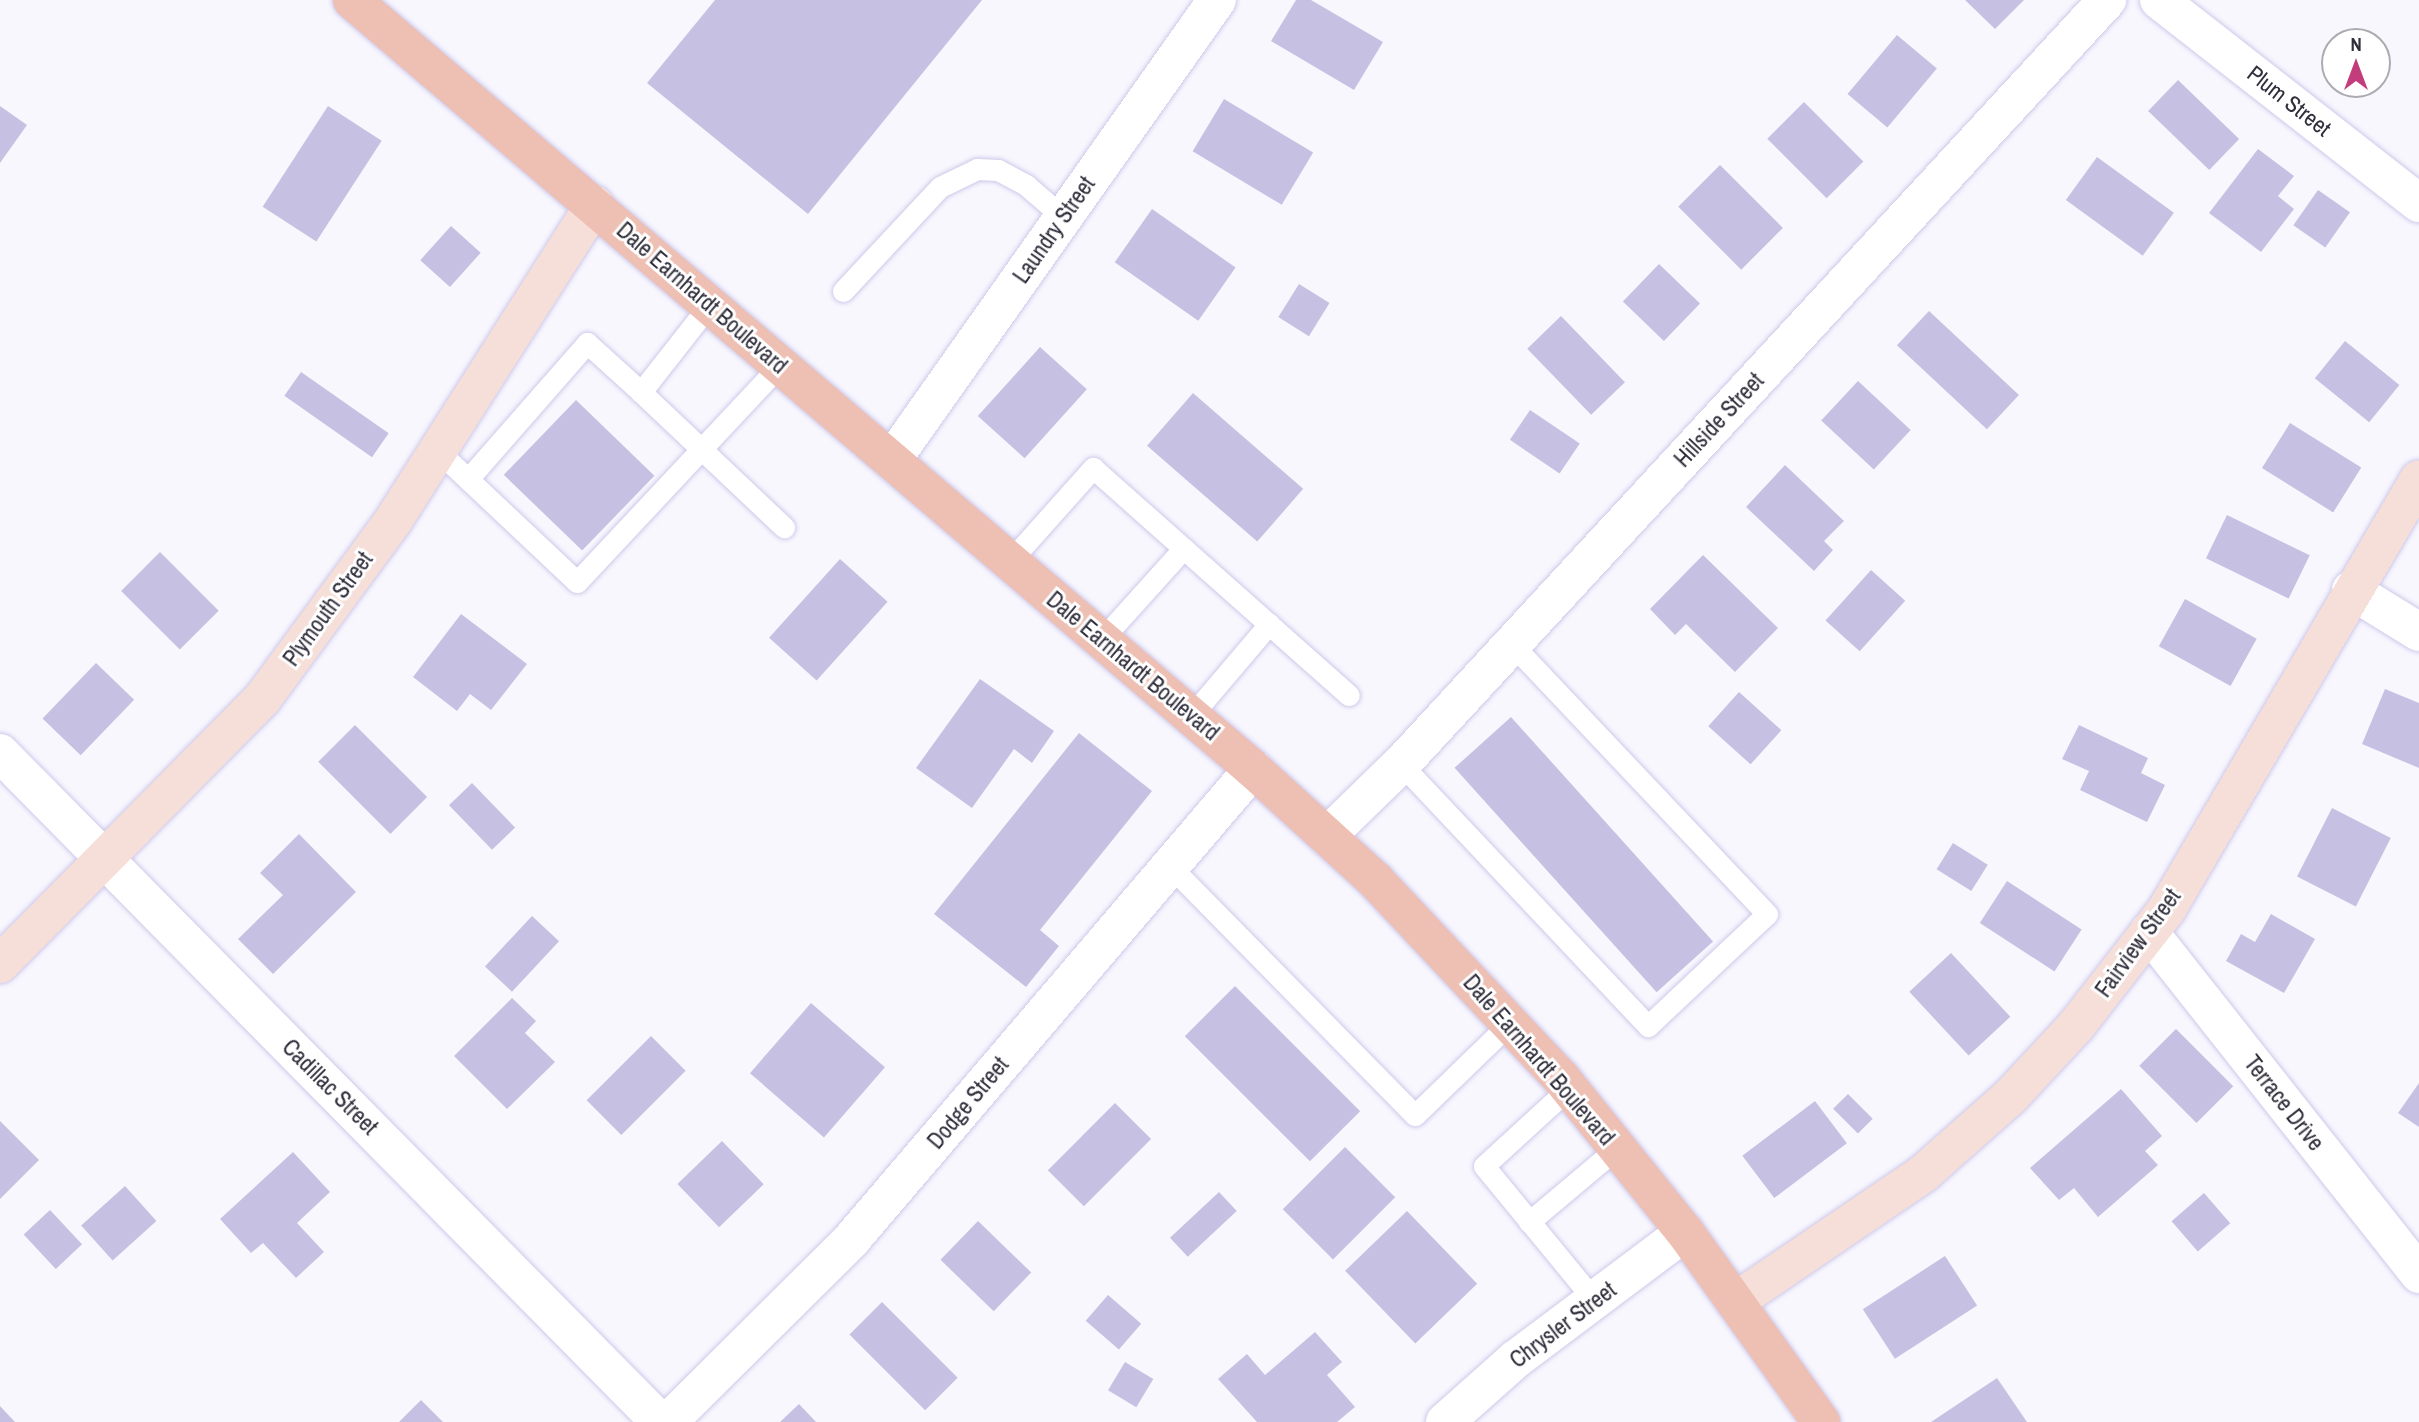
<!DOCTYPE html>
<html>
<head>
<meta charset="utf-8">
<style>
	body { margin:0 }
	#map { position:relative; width:2419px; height:1422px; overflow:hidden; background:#f8f7fe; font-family:"Archivo Narrow",sans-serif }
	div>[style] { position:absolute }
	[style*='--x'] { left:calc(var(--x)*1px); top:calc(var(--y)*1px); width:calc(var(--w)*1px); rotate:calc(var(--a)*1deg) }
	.building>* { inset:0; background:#c6c1e2; transform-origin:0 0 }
	.roads { filter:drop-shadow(0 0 2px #cec9ea) drop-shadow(0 0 2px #cec9ea) }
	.lane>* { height:21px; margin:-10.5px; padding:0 10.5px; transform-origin:10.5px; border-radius:10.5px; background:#fff }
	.street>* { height:38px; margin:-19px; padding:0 19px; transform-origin:19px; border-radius:19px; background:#fff }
	.secondary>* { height:38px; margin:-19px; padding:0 19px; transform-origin:19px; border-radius:19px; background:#f6dfd9 }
	.primary>* { height:38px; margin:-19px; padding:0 19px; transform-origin:19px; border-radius:19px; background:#eebfb3 }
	span { translate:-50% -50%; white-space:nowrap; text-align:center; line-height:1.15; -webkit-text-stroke:6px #fff; paint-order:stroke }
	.street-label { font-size:23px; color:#302e3b }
	.north { position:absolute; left:2321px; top:28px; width:70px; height:70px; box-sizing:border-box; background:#fff; border:2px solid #acabb1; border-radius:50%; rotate:0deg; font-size:19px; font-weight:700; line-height:28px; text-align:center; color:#302e3b }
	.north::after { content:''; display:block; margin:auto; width:24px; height:32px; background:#c33c7b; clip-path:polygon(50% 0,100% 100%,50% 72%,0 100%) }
</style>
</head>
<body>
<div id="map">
	<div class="building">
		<i style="clip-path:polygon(715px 0,982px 0,808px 214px,647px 83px)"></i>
		<i style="clip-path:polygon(1296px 0,1311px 0,1383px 42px,1354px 90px,1271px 41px)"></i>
		<i style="clip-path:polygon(1965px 0,2024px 0,1995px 29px)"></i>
		<i style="left:1897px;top:35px;width:52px;height:77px;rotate:40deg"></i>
		<i style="left:2178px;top:80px;width:85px;height:43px;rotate:44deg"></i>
		<i style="left:1224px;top:99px;width:104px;height:61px;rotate:31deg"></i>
		<i style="left:1804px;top:102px;width:84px;height:52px;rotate:45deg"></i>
		<i style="clip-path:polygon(0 106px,27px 125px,0 163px)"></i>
		<i style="left:328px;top:106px;width:64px;height:120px;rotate:33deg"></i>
		<i style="clip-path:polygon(2258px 149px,2294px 176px,2278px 196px,2294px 209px,2261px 252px,2209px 213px)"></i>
		<i style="left:2097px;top:157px;width:95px;height:53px;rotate:36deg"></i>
		<i style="left:1720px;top:165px;width:89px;height:59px;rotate:45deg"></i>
		<i style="left:2318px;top:190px;width:39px;height:43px;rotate:35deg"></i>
		<i style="left:1152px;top:209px;width:102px;height:65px;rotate:35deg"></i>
		<i style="left:451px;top:226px;width:40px;height:46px;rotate:42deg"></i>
		<i style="left:1659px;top:264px;width:57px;height:52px;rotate:44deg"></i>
		<i style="left:1299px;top:284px;width:36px;height:39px;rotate:32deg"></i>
		<i style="left:1929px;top:311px;width:123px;height:47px;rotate:43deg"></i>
		<i style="left:1561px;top:316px;width:92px;height:47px;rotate:46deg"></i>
		<i style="left:2345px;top:341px;width:70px;height:48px;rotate:39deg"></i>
		<i style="left:1040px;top:347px;width:63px;height:93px;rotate:42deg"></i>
		<i style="left:301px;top:372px;width:107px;height:29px;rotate:35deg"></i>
		<i style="left:1858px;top:381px;width:72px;height:54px;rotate:43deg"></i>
		<i style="left:1193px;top:393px;width:146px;height:70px;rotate:41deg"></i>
		<i style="left:576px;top:400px;width:109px;height:104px;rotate:44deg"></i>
		<i style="left:1530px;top:410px;width:60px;height:36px;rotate:34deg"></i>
		<i style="left:2290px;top:423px;width:84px;height:53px;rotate:32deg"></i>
		<i style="clip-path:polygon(1785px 465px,1844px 521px,1824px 541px,1833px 550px,1814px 571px,1746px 507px)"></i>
		<i style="left:2227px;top:515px;width:92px;height:48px;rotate:26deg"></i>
		<i style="left:160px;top:552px;width:83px;height:55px;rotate:45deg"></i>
		<i style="clip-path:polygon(1703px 555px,1778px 628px,1735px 672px,1686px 624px,1675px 635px,1650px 609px)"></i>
		<i style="left:840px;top:559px;width:64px;height:106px;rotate:42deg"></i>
		<i style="left:1871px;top:570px;width:46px;height:68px;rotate:42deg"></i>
		<i style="left:2185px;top:599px;width:82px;height:54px;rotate:29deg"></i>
		<i style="clip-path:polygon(461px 614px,527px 664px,491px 710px,470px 694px,457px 711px,413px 677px)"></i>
		<i style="left:96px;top:663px;width:53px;height:77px;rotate:44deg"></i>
		<i style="clip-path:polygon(980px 679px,1054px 731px,1032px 763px,1014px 749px,972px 808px,916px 768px)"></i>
		<i style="clip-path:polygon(2385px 689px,2419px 703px,2419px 768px,2362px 744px)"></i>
		<i style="left:1739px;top:692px;width:57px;height:46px;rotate:42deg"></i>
		<i style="left:1511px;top:717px;width:302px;height:76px;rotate:48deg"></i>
		<i style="left:355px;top:725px;width:102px;height:52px;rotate:45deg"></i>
		<i style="clip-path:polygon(2079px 725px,2148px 758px,2141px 773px,2165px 785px,2147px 822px,2080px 790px,2089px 771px,2062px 759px)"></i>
		<i style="clip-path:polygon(1079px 733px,1152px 791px,1040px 930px,1059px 946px,1026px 987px,934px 914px)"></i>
		<i style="left:472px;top:783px;width:62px;height:32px;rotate:46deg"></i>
		<i style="left:2332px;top:808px;width:66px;height:77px;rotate:27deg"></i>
		<i style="clip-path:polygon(299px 834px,356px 892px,273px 974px,238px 939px,283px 895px,260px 873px)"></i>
		<i style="left:1953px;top:843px;width:41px;height:31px;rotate:32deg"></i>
		<i style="left:2007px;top:881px;width:89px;height:50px;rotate:33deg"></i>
		<i style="clip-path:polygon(2271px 914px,2315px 939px,2284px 993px,2226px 961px,2241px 934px,2255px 942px)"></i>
		<i style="left:532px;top:916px;width:37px;height:69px;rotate:43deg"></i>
		<i style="left:1951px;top:953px;width:87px;height:57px;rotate:47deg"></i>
		<i style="left:1235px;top:986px;width:177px;height:71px;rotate:45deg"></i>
		<i style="clip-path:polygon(512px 998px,536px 1021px,525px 1033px,555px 1062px,507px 1109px,454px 1056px)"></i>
		<i style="left:811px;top:1003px;width:98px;height:93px;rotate:41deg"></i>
		<i style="left:2176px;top:1029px;width:81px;height:52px;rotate:45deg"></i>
		<i style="left:651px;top:1036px;width:49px;height:91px;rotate:45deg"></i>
		<i style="clip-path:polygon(2419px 1083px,2419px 1127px,2398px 1113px)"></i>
		<i style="clip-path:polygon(2121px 1089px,2162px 1136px,2145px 1151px,2158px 1165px,2098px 1217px,2074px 1188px,2059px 1200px,2030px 1168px)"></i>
		<i style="left:1848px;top:1094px;width:35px;height:21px;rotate:45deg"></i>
		<i style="left:1815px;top:1101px;width:53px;height:91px;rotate:53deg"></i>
		<i style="left:1115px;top:1103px;width:51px;height:95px;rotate:45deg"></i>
		<i style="clip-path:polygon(0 1121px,39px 1160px,0 1199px)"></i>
		<i style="left:722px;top:1141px;width:60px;height:62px;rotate:46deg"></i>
		<i style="left:1345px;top:1147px;width:71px;height:88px;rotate:45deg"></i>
		<i style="clip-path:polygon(293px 1152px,330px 1192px,297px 1223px,324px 1252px,296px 1278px,263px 1243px,251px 1253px,220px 1219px)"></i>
		<i style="left:125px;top:1186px;width:47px;height:59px;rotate:48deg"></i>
		<i style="left:1219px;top:1192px;width:26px;height:67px;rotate:47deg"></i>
		<i style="left:2204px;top:1193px;width:40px;height:43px;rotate:49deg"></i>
		<i style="left:50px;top:1210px;width:47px;height:36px;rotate:47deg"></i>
		<i style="left:1407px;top:1211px;width:101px;height:86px;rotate:46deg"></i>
		<i style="left:978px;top:1221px;width:74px;height:54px;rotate:44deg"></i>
		<i style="left:1945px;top:1256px;width:59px;height:98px;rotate:57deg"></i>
		<i style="left:1108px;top:1295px;width:44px;height:34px;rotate:41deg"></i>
		<i style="left:882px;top:1302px;width:107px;height:46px;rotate:45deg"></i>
		<i style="clip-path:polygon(1315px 1332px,1342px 1362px,1327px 1375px,1355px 1407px,1337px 1422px,1257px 1422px,1218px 1379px,1247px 1354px,1265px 1375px)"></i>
		<i style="left:1125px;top:1362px;width:33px;height:33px;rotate:31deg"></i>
		<i style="clip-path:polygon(1997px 1378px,2027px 1422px,1931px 1422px)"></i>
		<i style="clip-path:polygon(421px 1400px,443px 1422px,399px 1422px)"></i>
		<i style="clip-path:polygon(799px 1404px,816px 1422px,780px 1422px)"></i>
		<i style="clip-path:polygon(0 1406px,15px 1422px,0 1422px)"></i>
	</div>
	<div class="roads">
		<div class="lane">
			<i style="--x:843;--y:291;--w:142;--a:-47"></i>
			<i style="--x:940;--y:187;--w:41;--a:-25.9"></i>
			<i style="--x:977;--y:169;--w:21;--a:3"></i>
			<i style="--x:998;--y:170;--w:32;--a:28"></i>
			<i style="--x:1026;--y:185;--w:49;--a:40.9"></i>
			<i style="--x:641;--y:392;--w:197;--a:43.4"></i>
			<i style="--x:438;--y:451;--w:191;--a:43.3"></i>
			<i style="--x:577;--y:582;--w:297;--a:-46.9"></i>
			<i style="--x:468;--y:479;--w:181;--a:-48.8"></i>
			<i style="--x:587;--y:343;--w:73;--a:42.2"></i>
			<i style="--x:641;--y:392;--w:112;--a:-51.9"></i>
			<i style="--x:1010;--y:561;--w:125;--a:-48.3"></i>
			<i style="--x:1093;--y:468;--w:342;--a:41.6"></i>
			<i style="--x:1102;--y:639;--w:122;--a:-48"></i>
			<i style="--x:1191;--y:716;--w:121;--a:-49.7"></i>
			<i style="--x:1401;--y:764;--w:360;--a:46.7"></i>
			<i style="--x:1648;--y:1026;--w:163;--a:-43.3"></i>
			<i style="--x:1767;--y:914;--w:371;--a:-133.4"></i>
			<i style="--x:1170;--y:866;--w:349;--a:45.5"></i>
			<i style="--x:1415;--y:1115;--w:132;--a:-44.1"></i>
			<i style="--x:1569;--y:1088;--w:115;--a:137.5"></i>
			<i style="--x:1484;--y:1166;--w:173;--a:50.6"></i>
			<i style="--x:1529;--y:1222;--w:115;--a:-40.1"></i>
		</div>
		<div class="street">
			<i style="--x:2159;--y:0;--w:330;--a:38"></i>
			<i style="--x:892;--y:460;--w:563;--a:-54.76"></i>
			<i style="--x:2351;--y:590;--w:80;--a:31.7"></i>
			<i style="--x:0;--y:753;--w:940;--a:45.39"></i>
			<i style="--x:1327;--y:836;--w:109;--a:-44.3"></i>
			<i style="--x:1405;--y:760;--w:1035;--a:-47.27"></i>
			<i style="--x:2149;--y:932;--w:436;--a:51.7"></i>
			<i style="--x:668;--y:1422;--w:260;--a:-44.8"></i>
			<i style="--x:852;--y:1239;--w:618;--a:-49.53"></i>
			<i style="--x:1445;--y:1422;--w:95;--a:-41.6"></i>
			<i style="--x:1516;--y:1359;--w:211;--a:-36.9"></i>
		</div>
		<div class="secondary">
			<i style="--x:0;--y:964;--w:374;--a:-45.3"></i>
			<i style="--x:263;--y:698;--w:220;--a:-53.7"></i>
			<i style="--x:393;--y:521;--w:375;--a:-57.5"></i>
			<i style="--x:1736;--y:1301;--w:227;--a:-34.2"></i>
			<i style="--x:1924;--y:1173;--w:115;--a:-41.5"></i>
			<i style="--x:2010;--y:1097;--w:97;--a:-47.1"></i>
			<i style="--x:2076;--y:1026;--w:148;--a:-52.1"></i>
			<i style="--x:2167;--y:909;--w:498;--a:-59.6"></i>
		</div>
		<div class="primary">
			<i style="--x:352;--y:0;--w:1185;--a:40.48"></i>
			<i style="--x:1253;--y:769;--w:166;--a:42.3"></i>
			<i style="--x:1376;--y:881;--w:270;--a:46.8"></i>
			<i style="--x:1561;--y:1078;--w:198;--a:51.2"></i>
			<i style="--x:1685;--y:1232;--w:234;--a:54.4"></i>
		</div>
	</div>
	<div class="street-label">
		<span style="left:2289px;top:101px;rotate:38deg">Plum Street</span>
		<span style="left:1054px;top:230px;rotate:-55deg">Laundry Street</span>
		<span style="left:702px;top:298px;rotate:41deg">Dale Earnhardt Boulevard</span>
		<span style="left:1719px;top:420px;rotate:-47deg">Hillside Street</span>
		<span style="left:328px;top:609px;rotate:-54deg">Plymouth Street</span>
		<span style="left:1133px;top:666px;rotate:40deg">Dale Earnhardt Boulevard</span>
		<span style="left:2138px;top:943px;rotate:-54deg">Fairview Street</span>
		<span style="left:1539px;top:1060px;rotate:49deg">Dale Earnhardt Boulevard</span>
		<span style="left:330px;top:1087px;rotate:45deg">Cadillac Street</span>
		<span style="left:968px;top:1103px;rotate:-50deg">Dodge Street</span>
		<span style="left:2284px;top:1103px;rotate:52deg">Terrace Drive</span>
		<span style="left:1563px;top:1325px;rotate:-37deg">Chrysler Street</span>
	</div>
	<div class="north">N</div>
</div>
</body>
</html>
